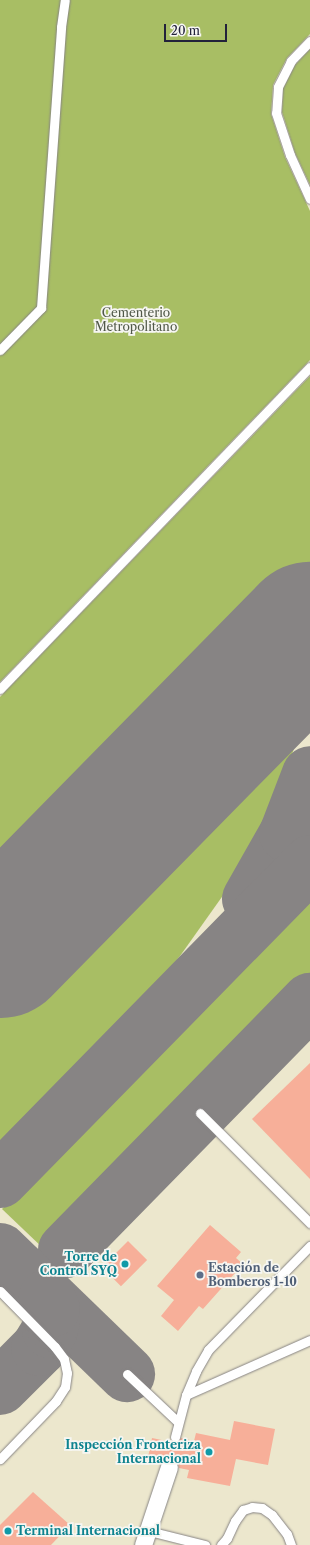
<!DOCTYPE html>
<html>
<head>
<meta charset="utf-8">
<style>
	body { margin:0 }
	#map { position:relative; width:310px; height:1545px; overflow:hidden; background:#ece7cd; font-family:"Libre Caslon Text",serif }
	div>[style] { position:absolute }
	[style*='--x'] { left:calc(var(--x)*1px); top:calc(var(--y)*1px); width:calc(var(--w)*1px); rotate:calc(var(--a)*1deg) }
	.green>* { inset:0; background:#a8be64 }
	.taxiway>* { height:56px; margin:-28px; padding:0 28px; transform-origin:28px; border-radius:28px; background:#878484 }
	.runway>* { height:141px; margin:-70.5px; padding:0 70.5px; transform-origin:70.5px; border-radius:70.5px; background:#878484 }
	.building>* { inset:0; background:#f7af99; transform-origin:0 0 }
	.roads { filter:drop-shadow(0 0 1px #878484) drop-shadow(0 0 1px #878484) }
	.service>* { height:9px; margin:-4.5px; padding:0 4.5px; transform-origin:4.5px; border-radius:4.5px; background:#fff }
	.minor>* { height:17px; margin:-8.5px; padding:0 8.5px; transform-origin:8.5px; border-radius:8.5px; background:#fff }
	.dots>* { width:11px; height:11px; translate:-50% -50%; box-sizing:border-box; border:2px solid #f6f6f2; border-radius:50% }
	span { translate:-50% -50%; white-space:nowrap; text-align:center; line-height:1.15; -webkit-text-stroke:3.5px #f6f6f2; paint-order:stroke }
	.park-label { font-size:12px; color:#515949 }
	.culture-label { font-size:12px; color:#0d838f; font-weight:700 }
	.right { translate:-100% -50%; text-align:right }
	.left { translate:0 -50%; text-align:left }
	.service-label { font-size:12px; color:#4e5e75; font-weight:700 }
	.scale { position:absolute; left:164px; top:24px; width:63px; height:18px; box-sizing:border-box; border:2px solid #22223b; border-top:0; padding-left:5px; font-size:12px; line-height:14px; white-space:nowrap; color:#22223b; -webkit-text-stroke:3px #f6f6f2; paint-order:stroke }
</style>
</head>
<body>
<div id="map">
	<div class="green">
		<i style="clip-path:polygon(0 0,310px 0,310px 34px,287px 58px,273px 85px,271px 114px,285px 157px,310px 211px,310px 360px,0 682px)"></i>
		<i style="clip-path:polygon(310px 49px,310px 185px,295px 153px,282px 112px,283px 89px,295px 65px)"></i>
		<i style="clip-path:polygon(310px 376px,310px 571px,0 886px,0 697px)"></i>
		<i style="clip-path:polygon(306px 705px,305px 717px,289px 763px,256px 838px,224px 894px,180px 956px,124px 1023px,0 1147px,0 1017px)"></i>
		<i style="clip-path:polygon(310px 898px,310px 978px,45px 1250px,2px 1209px)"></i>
	</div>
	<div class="taxiway">
		<i style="--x:286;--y:656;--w:24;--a:0"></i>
		<i style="--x:250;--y:899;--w:75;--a:-60.4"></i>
		<i style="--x:287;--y:834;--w:64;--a:-69"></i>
		<i style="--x:0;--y:1180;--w:443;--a:-45.6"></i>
		<i style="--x:66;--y:1250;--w:349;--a:-45.6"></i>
		<i style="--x:0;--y:1251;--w:177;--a:44.1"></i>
		<i style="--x:0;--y:1387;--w:55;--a:-45"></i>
		<i style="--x:39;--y:1348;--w:21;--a:-59"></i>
		<i style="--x:50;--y:1330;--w:8;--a:-76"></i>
		<i style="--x:52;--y:1322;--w:13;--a:-90"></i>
		<i style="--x:52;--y:1309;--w:13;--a:-113"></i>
	</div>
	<div class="runway">
		<i style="--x:0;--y:947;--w:442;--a:-45.5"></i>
	</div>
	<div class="building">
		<i style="clip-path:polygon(310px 1063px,310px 1179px,252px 1119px)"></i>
		<i style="clip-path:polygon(210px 1225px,241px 1252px,236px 1258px,243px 1264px,203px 1309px,199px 1306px,178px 1331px,161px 1316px,174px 1300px,157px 1286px)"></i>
		<i style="left:128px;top:1241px;width:27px;height:37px;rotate:45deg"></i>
		<i style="clip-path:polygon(234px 1421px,275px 1429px,268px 1465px,236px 1459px,230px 1486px,187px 1478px,189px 1470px,179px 1468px,177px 1461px,172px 1457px,163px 1459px,159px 1464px,147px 1462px,152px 1438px,176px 1443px,181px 1438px,194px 1441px,196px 1433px,230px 1440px)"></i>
		<i style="clip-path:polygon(33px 1492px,70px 1525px,51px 1545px,0 1545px,0 1525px)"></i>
	</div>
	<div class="roads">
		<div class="service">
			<i style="--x:310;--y:41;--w:28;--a:134"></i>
			<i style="--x:291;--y:61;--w:29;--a:117"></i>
			<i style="--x:278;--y:87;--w:26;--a:94"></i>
			<i style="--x:276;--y:113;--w:44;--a:71.6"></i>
			<i style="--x:290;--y:155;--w:48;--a:65.6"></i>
			<i style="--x:0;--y:350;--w:59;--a:-45.7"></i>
			<i style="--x:41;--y:308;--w:282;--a:-85.9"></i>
			<i style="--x:61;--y:27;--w:27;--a:-82"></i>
			<i style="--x:0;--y:689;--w:447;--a:-46.1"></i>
			<i style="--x:200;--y:1113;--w:156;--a:45"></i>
			<i style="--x:0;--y:1291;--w:78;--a:45.5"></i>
			<i style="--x:55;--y:1347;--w:15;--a:53"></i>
			<i style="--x:64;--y:1359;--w:14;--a:78"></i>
			<i style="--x:67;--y:1373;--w:14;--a:98"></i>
			<i style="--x:65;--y:1387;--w:17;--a:123"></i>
			<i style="--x:56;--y:1401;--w:81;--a:134"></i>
			<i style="--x:127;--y:1374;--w:70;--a:43.3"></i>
			<i style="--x:186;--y:1395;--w:136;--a:-23.9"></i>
			<i style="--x:175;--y:1437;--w:43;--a:-75.3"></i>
			<i style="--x:186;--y:1395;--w:26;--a:-67"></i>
			<i style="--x:196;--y:1371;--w:24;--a:-60"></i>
			<i style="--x:208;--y:1350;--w:146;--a:-45.6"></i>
			<i style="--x:149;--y:1531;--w:58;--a:14"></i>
			<i style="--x:221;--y:1545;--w:9;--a:-49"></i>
			<i style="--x:227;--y:1538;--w:19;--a:-65"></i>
			<i style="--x:235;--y:1521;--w:14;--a:-54"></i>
			<i style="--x:243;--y:1510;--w:9;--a:-18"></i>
			<i style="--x:252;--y:1507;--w:10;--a:6"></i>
			<i style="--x:262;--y:1508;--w:12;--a:35"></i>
			<i style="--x:272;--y:1515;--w:24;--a:52"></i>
			<i style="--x:287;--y:1534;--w:12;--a:70"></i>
		</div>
		<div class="minor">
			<i style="--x:143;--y:1545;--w:82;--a:-71.6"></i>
		</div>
	</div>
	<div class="dots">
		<i style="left:125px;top:1264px;background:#0f9aa8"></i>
		<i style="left:200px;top:1275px;background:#5c6f8a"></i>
		<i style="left:209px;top:1452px;background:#0f9aa8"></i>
		<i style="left:8px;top:1531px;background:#0f9aa8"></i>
	</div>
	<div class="park-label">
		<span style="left:136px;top:320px">Cementerio<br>Metropolitano</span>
	</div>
	<div class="culture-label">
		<span class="right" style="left:117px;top:1264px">Torre de<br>Control SYQ</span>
		<span class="right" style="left:201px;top:1452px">Inspección Fronteriza<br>Internacional</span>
		<span class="left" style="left:16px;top:1531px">Terminal Internacional</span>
	</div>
	<div class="service-label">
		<span class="left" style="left:208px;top:1275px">Estación de<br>Bomberos 1-10</span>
	</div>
	<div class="scale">20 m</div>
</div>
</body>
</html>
